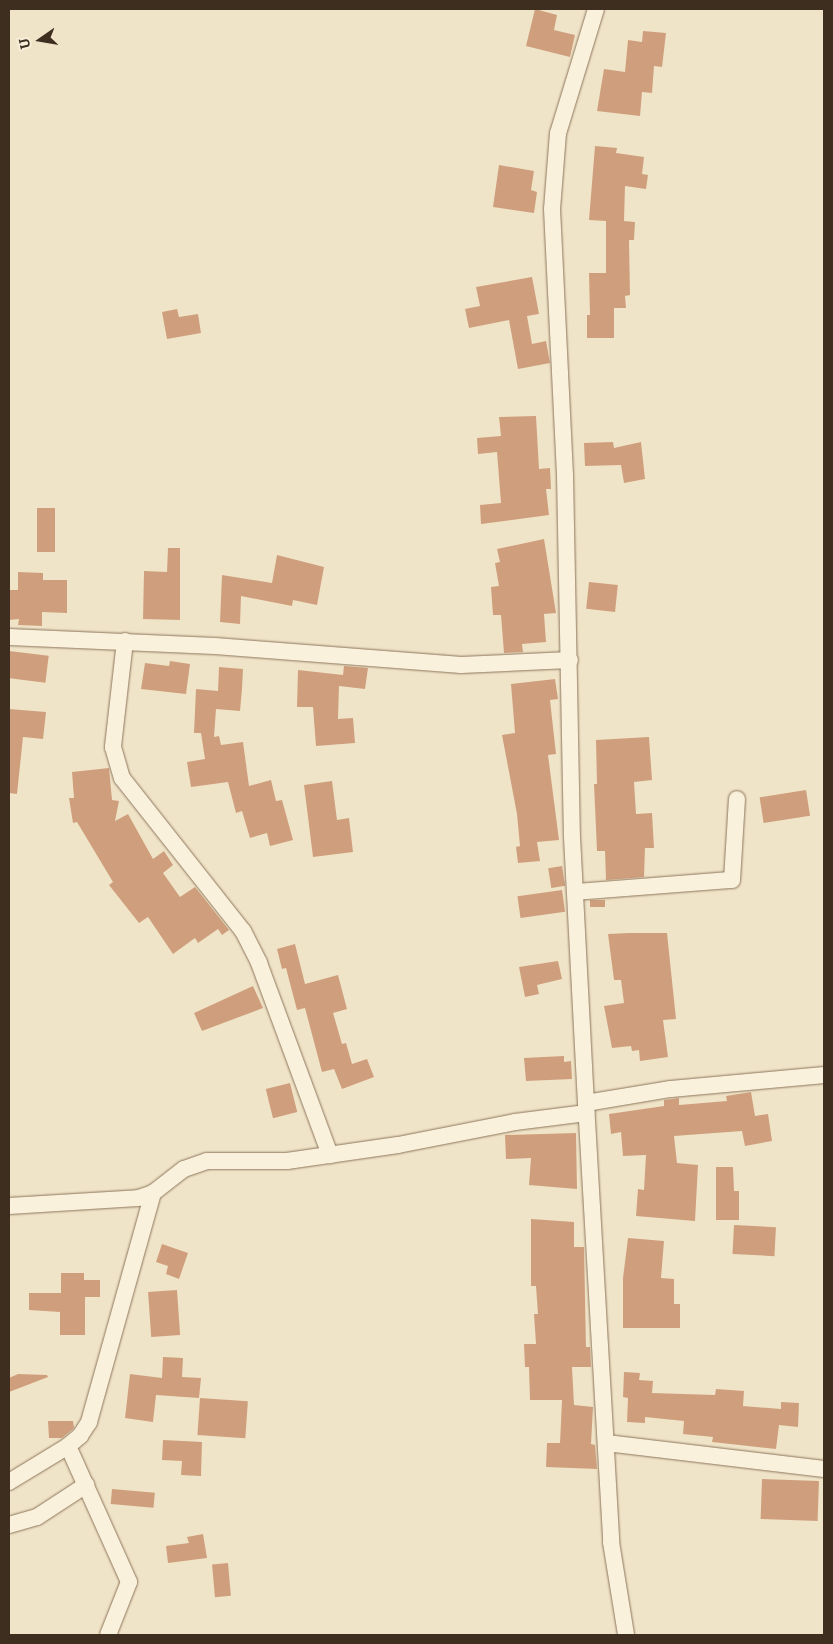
<!DOCTYPE html>
<html>
<head>
<meta charset="utf-8">
<style>
	body { margin:0 }
	#map { position:relative; width:833px; height:1644px; overflow:hidden; background:#f0e4c8; font-family:Bitter,serif }
	div>[style] { position:absolute }
	[style*='--x'] { left:calc(var(--x)*1px); top:calc(var(--y)*1px); width:calc(var(--w)*1px); rotate:calc(var(--a)*1deg) }
	.building>* { inset:0; background:#cf9f7d; transform-origin:0 0 }
	.roads { filter:drop-shadow(0 0 1px #8d765c) drop-shadow(0 0 1px #8d765c) }
	.minor>* { height:16px; margin:-8px; padding:0 8px; transform-origin:8px; border-radius:8px; background:#faf1dc }
	span { translate:-50% -50%; white-space:nowrap; text-align:center; line-height:1.15; -webkit-text-stroke:4.5px #f7eed8; paint-order:stroke }
	.frame { position:absolute; inset:0; border:10px solid #3d2e20; pointer-events:none }
	.north { position:absolute; left:15px; top:15px; width:50px; height:50px; -webkit-text-stroke:4px #f7eed8; paint-order:stroke; rotate:257deg; font-size:14px; font-weight:700; line-height:20px; text-align:center; color:#3d2e20 }
	.north::after { content:''; display:block; margin:auto; width:18px; height:22px; background:#3d2e20; clip-path:polygon(50% 0,100% 100%,50% 72%,0 100%) }
</style>
</head>
<body>
<div id="map">
	<div class="building">
		<i style="clip-path:polygon(535px 9px,557px 15px,554px 30px,575px 35px,570px 57px,526px 46px)"></i>
		<i style="clip-path:polygon(643px 31px,666px 33px,662px 67px,654px 66px,652px 93px,642px 92px,640px 116px,597px 111px,604px 69px,625px 72px,628px 40px,642px 42px)"></i>
		<i style="clip-path:polygon(595px 146px,617px 148px,616px 153px,644px 157px,642px 174px,648px 175px,646px 189px,625px 186px,624px 221px,635px 222px,634px 240px,629px 240px,630px 295px,625px 296px,626px 308px,614px 308px,614px 338px,587px 338px,587px 315px,590px 315px,589px 273px,606px 273px,606px 221px,589px 220px)"></i>
		<i style="clip-path:polygon(499px 165px,534px 171px,531px 190px,537px 192px,534px 213px,493px 207px)"></i>
		<i style="clip-path:polygon(532px 277px,539px 314px,527px 316px,532px 344px,546px 341px,550px 363px,518px 369px,509px 320px,469px 328px,465px 309px,480px 306px,476px 287px)"></i>
		<i style="clip-path:polygon(177px 309px,179px 317px,198px 314px,201px 333px,167px 339px,162px 312px)"></i>
		<i style="clip-path:polygon(536px 416px,539px 469px,550px 468px,551px 489px,546px 489px,549px 515px,481px 524px,480px 505px,501px 503px,497px 452px,478px 454px,477px 438px,501px 436px,499px 417px)"></i>
		<i style="clip-path:polygon(613px 442px,614px 448px,641px 442px,645px 479px,624px 483px,621px 465px,585px 466px,584px 443px)"></i>
		<i style="left:37px;top:508px;width:18px;height:44px"></i>
		<i style="clip-path:polygon(544px 539px,556px 613px,544px 614px,546px 642px,522px 644px,523px 652px,504px 653px,501px 615px,493px 615px,491px 587px,499px 586px,495px 563px,500px 562px,497px 549px)"></i>
		<i style="clip-path:polygon(168px 548px,180px 548px,180px 620px,143px 619px,144px 571px,167px 572px)"></i>
		<i style="clip-path:polygon(277px 555px,324px 567px,317px 605px,293px 600px,292px 606px,241px 596px,240px 624px,220px 622px,222px 575px,272px 583px)"></i>
		<i style="clip-path:polygon(18px 572px,43px 573px,43px 580px,67px 580px,67px 613px,42px 612px,42px 626px,18px 625px,19px 619px,9px 620px,9px 590px,18px 590px)"></i>
		<i style="left:589px;top:582px;width:29px;height:27px;rotate:6deg"></i>
		<i style="left:9px;top:651px;width:40px;height:27px;rotate:7deg"></i>
		<i style="clip-path:polygon(170px 661px,190px 664px,186px 694px,141px 689px,145px 663px,169px 666px)"></i>
		<i style="clip-path:polygon(344px 666px,368px 668px,365px 689px,339px 686px,338px 719px,353px 718px,355px 743px,316px 746px,313px 707px,297px 707px,298px 670px,343px 675px)"></i>
		<i style="clip-path:polygon(219px 667px,243px 669px,242px 689px,240px 711px,216px 709px,214px 737px,219px 736px,221px 745px,243px 742px,249px 786px,271px 780px,276px 801px,282px 800px,293px 840px,270px 846px,267px 833px,250px 838px,242px 811px,236px 813px,228px 782px,191px 787px,187px 762px,205px 759px,201px 733px,194px 733px,196px 689px,218px 691px)"></i>
		<i style="clip-path:polygon(555px 679px,558px 699px,550px 700px,556px 754px,548px 755px,559px 840px,537px 842px,540px 861px,518px 863px,516px 847px,520px 846px,517px 814px,502px 735px,515px 733px,511px 684px)"></i>
		<i style="clip-path:polygon(9px 709px,46px 712px,43px 739px,23px 737px,17px 794px,9px 793px)"></i>
		<i style="clip-path:polygon(649px 737px,652px 780px,634px 782px,636px 814px,652px 813px,654px 848px,645px 848px,644px 877px,606px 880px,605px 851px,597px 851px,594px 784px,597px 784px,596px 740px)"></i>
		<i style="clip-path:polygon(109px 768px,112px 800px,119px 801px,115px 821px,128px 814px,153px 859px,164px 851px,173px 865px,163px 873px,180px 897px,195px 887px,229px 930px,222px 935px,218px 929px,198px 943px,195px 938px,173px 954px,148px 917px,139px 923px,109px 885px,113px 882px,77px 822px,73px 823px,69px 798px,74px 798px,72px 772px)"></i>
		<i style="clip-path:polygon(332px 781px,337px 820px,349px 818px,353px 852px,313px 857px,304px 785px)"></i>
		<i style="left:806px;top:790px;width:26px;height:47px;rotate:81deg"></i>
		<i style="left:562px;top:866px;width:20px;height:14px;rotate:81deg"></i>
		<i style="left:562px;top:890px;width:22px;height:45px;rotate:82deg"></i>
		<i style="left:605px;top:900px;width:7px;height:15px;rotate:90deg"></i>
		<i style="clip-path:polygon(629px 933px,667px 933px,676px 1019px,663px 1020px,668px 1057px,640px 1061px,639px 1050px,632px 1051px,631px 1046px,612px 1048px,604px 1006px,624px 1003px,621px 980px,614px 980px,608px 934px)"></i>
		<i style="clip-path:polygon(295px 944px,305px 984px,338px 975px,347px 1009px,333px 1013px,342px 1044px,346px 1043px,352px 1064px,367px 1059px,374px 1077px,342px 1089px,334px 1069px,322px 1072px,305px 1008px,297px 1010px,286px 968px,282px 969px,277px 949px)"></i>
		<i style="clip-path:polygon(558px 961px,562px 979px,537px 985px,539px 994px,525px 997px,519px 967px)"></i>
		<i style="clip-path:polygon(253px 986px,263px 1008px,202px 1031px,194px 1013px)"></i>
		<i style="clip-path:polygon(564px 1056px,564px 1062px,571px 1061px,572px 1079px,526px 1081px,524px 1058px)"></i>
		<i style="left:290px;top:1083px;width:30px;height:25px;rotate:76deg"></i>
		<i style="clip-path:polygon(751px 1092px,755px 1116px,768px 1114px,772px 1141px,745px 1146px,742px 1131px,674px 1136px,677px 1163px,698px 1165px,695px 1221px,636px 1216px,638px 1189px,644px 1190px,646px 1155px,623px 1156px,621px 1132px,611px 1134px,609px 1114px,664px 1106px,664px 1100px,672px 1099px,679px 1098px,679px 1105px,727px 1101px,726px 1096px)"></i>
		<i style="clip-path:polygon(576px 1133px,577px 1189px,529px 1185px,531px 1158px,506px 1159px,505px 1135px)"></i>
		<i style="clip-path:polygon(716px 1167px,733px 1167px,734px 1191px,739px 1191px,739px 1220px,716px 1220px)"></i>
		<i style="clip-path:polygon(531px 1219px,574px 1222px,574px 1247px,584px 1247px,586px 1347px,590px 1347px,591px 1367px,572px 1367px,574px 1405px,593px 1407px,591px 1444px,595px 1445px,597px 1469px,546px 1467px,547px 1443px,560px 1443px,562px 1400px,530px 1400px,529px 1367px,525px 1367px,524px 1344px,536px 1344px,534px 1314px,538px 1314px,536px 1286px,531px 1286px)"></i>
		<i style="left:734px;top:1225px;width:42px;height:29px;rotate:3deg"></i>
		<i style="clip-path:polygon(628px 1238px,664px 1241px,661px 1278px,674px 1279px,674px 1304px,680px 1304px,680px 1328px,623px 1328px,623px 1278px)"></i>
		<i style="clip-path:polygon(162px 1244px,188px 1253px,179px 1279px,166px 1274px,168px 1266px,156px 1262px)"></i>
		<i style="clip-path:polygon(61px 1273px,84px 1273px,84px 1280px,100px 1280px,100px 1297px,85px 1297px,85px 1335px,60px 1335px,60px 1312px,29px 1310px,29px 1293px,61px 1293px)"></i>
		<i style="left:177px;top:1290px;width:45px;height:29px;rotate:86deg"></i>
		<i style="clip-path:polygon(163px 1357px,183px 1358px,182px 1377px,201px 1378px,199px 1398px,156px 1395px,153px 1422px,125px 1418px,130px 1374px,162px 1378px)"></i>
		<i style="clip-path:polygon(624px 1372px,640px 1373px,639px 1380px,653px 1381px,652px 1393px,715px 1395px,716px 1389px,744px 1391px,743px 1406px,781px 1409px,781px 1402px,799px 1403px,798px 1427px,779px 1425px,776px 1449px,712px 1442px,713px 1437px,683px 1434px,684px 1421px,645px 1417px,645px 1423px,627px 1422px,628px 1398px,623px 1397px)"></i>
		<i style="clip-path:polygon(18px 1374px,47px 1375px,48px 1377px,9px 1392px,9px 1378px)"></i>
		<i style="left:200px;top:1398px;width:48px;height:37px;rotate:4deg"></i>
		<i style="clip-path:polygon(48px 1421px,73px 1421px,74px 1428px,62px 1438px,49px 1438px)"></i>
		<i style="clip-path:polygon(163px 1440px,202px 1442px,201px 1476px,181px 1475px,182px 1461px,162px 1460px)"></i>
		<i style="left:762px;top:1479px;width:57px;height:40px;rotate:2deg"></i>
		<i style="left:112px;top:1489px;width:43px;height:15px;rotate:5deg"></i>
		<i style="clip-path:polygon(203px 1534px,207px 1558px,168px 1563px,166px 1546px,189px 1543px,187px 1537px)"></i>
		<i style="left:228px;top:1563px;width:33px;height:16px;rotate:85deg"></i>
	</div>
	<div class="roads">
		<div class="minor">
			<i style="--x:596;--y:9;--w:130;--a:107"></i>
			<i style="--x:558;--y:133;--w:76;--a:94.5"></i>
			<i style="--x:552;--y:209;--w:266;--a:87.2"></i>
			<i style="--x:565;--y:475;--w:362;--a:88.9"></i>
			<i style="--x:572;--y:837;--w:266;--a:87"></i>
			<i style="--x:586;--y:1103;--w:440;--a:86.7"></i>
			<i style="--x:611;--y:1542;--w:94;--a:80.8"></i>
			<i style="--x:9;--y:637;--w:206;--a:2.5"></i>
			<i style="--x:215;--y:646;--w:247;--a:4.4"></i>
			<i style="--x:461;--y:665;--w:109;--a:-2.6"></i>
			<i style="--x:125;--y:641;--w:107;--a:96.5"></i>
			<i style="--x:113;--y:747;--w:32;--a:74"></i>
			<i style="--x:122;--y:778;--w:195;--a:51.7"></i>
			<i style="--x:243;--y:931;--w:36;--a:63"></i>
			<i style="--x:259;--y:963;--w:205;--a:69.7"></i>
			<i style="--x:575;--y:892;--w:157;--a:-4.4"></i>
			<i style="--x:732;--y:880;--w:81;--a:-86.5"></i>
			<i style="--x:586;--y:1103;--w:86;--a:-9.4"></i>
			<i style="--x:671;--y:1089;--w:154;--a:-5.2"></i>
			<i style="--x:9;--y:1206;--w:129;--a:-3.5"></i>
			<i style="--x:138;--y:1198;--w:16;--a:-18"></i>
			<i style="--x:153;--y:1193;--w:39;--a:-38"></i>
			<i style="--x:184;--y:1169;--w:24;--a:-19"></i>
			<i style="--x:207;--y:1161;--w:80;--a:0"></i>
			<i style="--x:287;--y:1161;--w:112;--a:-8.2"></i>
			<i style="--x:398;--y:1145;--w:119;--a:-11.1"></i>
			<i style="--x:515;--y:1122;--w:72;--a:-7.2"></i>
			<i style="--x:606;--y:1443;--w:220;--a:6.8"></i>
			<i style="--x:68;--y:1446;--w:149;--a:65.8"></i>
			<i style="--x:129;--y:1582;--w:57;--a:111.6"></i>
			<i style="--x:9;--y:1482;--w:69;--a:-31.4"></i>
			<i style="--x:68;--y:1446;--w:16;--a:-40"></i>
			<i style="--x:80;--y:1436;--w:17;--a:-57"></i>
			<i style="--x:89;--y:1422;--w:238;--a:-74.4"></i>
			<i style="--x:9;--y:1525;--w:29;--a:-16"></i>
			<i style="--x:37;--y:1517;--w:59;--a:-33.1"></i>
		</div>
	</div>
	<div class="frame"></div>
	<div class="north">U</div>
</div>
</body>
</html>
